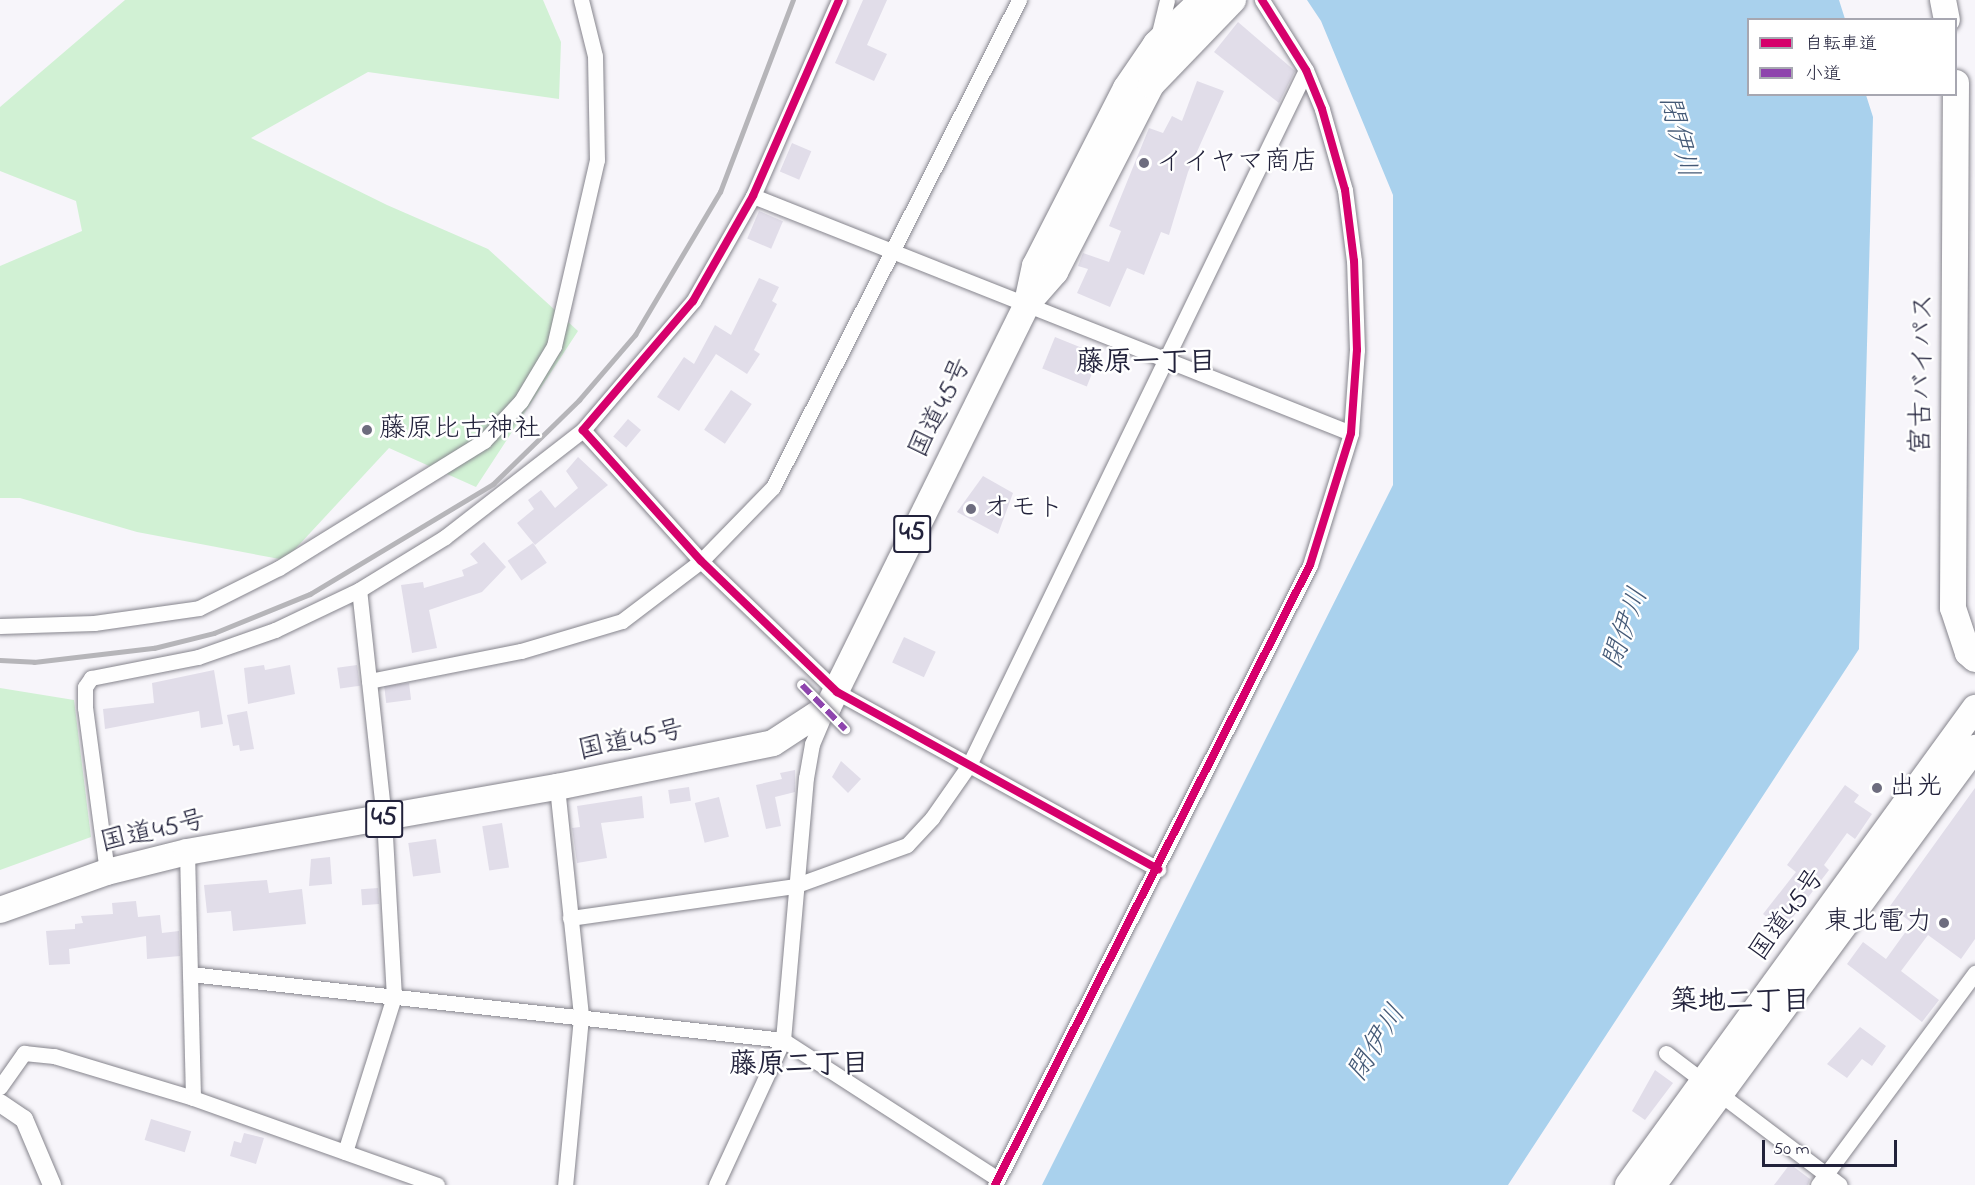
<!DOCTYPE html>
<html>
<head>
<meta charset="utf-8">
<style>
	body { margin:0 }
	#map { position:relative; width:1975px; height:1185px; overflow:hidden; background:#f7f5fa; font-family:"Indie Flower","Klee One",sans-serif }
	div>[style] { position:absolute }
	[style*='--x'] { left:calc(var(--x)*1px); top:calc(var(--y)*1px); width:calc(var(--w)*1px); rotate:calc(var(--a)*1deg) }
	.green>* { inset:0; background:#d1f1d4 }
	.water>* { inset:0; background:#a9d1ed }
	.building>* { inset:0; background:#e1dde9; transform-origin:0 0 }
	.roads { filter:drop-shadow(0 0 2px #86858d) drop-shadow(0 0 2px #86858d) }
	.minor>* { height:15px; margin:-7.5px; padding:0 7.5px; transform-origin:7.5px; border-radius:7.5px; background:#fefefe }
	.tertiary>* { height:18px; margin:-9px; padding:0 9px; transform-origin:9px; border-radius:9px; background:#fefefe }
	.trunk>* { height:26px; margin:-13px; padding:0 13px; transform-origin:13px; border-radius:13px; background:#fefefe }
	.rail>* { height:4.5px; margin:-2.25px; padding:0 2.25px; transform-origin:2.25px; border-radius:2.25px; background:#b6b5b9 }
	.bridges { filter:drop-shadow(0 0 2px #86858d) drop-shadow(0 0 2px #86858d) }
	.pedestrian-bridge>* { height:10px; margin:-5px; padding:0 5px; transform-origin:5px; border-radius:5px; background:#fefefe }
	.quiet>* { height:6px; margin-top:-3px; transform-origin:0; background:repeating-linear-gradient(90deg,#8e44ad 0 12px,transparent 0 18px) }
	.cycleway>* { height:8px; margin:-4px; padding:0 4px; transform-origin:4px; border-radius:4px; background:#d6006c }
	.dots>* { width:16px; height:16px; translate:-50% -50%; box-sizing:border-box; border:3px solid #fff; border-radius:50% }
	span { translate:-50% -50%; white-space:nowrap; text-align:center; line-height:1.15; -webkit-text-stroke:5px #fff; paint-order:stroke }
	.shield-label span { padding:2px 4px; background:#fff; border:2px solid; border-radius:4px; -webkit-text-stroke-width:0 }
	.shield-label { font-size:26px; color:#22223b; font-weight:700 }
	.poi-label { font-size:27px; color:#22223b }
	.left { translate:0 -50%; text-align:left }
	.right { translate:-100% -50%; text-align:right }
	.street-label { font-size:27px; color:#22223b }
	.water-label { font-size:28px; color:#455a77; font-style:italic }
	.neighbourhood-label { font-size:28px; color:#22223b; font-weight:700 }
	.legend { position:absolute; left:1747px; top:18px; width:210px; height:78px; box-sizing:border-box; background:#fff; border:2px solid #a7a7b1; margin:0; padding:8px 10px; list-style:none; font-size:18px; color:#22223b }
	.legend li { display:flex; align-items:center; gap:12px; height:30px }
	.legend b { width:30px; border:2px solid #a7a7b1 }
	.scale { position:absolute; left:1762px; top:1140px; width:135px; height:27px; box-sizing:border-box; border:3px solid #22223b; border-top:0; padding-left:8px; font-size:18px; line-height:21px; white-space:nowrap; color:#22223b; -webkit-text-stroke:4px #fff; paint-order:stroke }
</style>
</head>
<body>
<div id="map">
	<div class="green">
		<i style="clip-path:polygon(125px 0,543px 0,561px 42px,559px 99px,368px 72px,251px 138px,387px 205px,488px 249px,578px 331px,476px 487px,389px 448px,285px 560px,137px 532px,20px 498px,0 498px,0 266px,82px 231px,76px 201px,0 171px,0 107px)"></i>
		<i style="clip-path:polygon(0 688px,74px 700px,91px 837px,0 870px)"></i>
	</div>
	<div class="water">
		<i style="clip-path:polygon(1307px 0,1839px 0,1845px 19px,1748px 20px,1748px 94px,1866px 95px,1873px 117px,1859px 649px,1508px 1185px,1042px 1185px,1393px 485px,1393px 195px,1321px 21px)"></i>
	</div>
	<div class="building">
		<i style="clip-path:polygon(863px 0,887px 0,867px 45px,887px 54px,874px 81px,835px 63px)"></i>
		<i style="clip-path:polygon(1238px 22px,1295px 71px,1279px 103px,1214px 52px)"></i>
		<i style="clip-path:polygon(1197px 81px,1224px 91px,1188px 172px,1169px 235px,1161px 232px,1144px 275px,1127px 268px,1110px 307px,1077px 293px,1088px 269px,1078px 266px,1083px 253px,1109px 262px,1121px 231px,1109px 226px,1149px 128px,1163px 133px,1172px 116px,1182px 121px)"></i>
		<i style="left:792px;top:143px;width:21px;height:31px;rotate:23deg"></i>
		<i style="left:759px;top:211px;width:26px;height:30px;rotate:23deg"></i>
		<i style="clip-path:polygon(759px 278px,779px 287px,772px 301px,777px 304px,754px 350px,760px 354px,747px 374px,716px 354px,679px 411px,657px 397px,684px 357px,694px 364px,715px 325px,731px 335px)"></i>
		<i style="left:1055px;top:337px;width:48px;height:34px;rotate:22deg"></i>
		<i style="left:731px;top:390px;width:25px;height:48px;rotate:34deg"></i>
		<i style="left:628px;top:419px;width:17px;height:23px;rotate:40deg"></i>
		<i style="clip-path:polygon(578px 457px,608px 485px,535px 545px,517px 523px,534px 509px,528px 500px,541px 490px,555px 508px,578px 488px,566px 471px)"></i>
		<i style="clip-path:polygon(983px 476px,1013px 493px,998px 534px,957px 512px)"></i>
		<i style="clip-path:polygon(484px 542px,506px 567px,482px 592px,429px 610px,437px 648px,412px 653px,401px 585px,423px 582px,424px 588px,464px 576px,462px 570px,478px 563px,470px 554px)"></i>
		<i style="left:533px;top:543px;width:24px;height:31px;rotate:55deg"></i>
		<i style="left:904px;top:637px;width:35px;height:28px;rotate:25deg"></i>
		<i style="clip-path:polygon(264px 665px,265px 670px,290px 665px,295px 694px,248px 704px,244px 668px)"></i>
		<i style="left:357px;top:665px;width:21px;height:20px;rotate:82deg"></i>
		<i style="clip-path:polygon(214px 670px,223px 724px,201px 728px,199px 711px,105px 729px,103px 709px,154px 703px,152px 683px)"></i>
		<i style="left:409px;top:683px;width:17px;height:25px;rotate:83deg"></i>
		<i style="clip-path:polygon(247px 711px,254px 749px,240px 751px,239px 745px,233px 746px,227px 715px)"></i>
		<i style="clip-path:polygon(841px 761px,861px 779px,848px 793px,832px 777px)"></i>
		<i style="clip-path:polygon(795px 770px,795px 792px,775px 797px,781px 826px,766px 829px,756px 785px,782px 779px,780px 773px)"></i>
		<i style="clip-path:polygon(1845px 785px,1859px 795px,1854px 802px,1872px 814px,1855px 839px,1847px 833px,1824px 865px,1829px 870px,1783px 930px,1763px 914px,1796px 872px,1787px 865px)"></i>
		<i style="left:689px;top:787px;width:14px;height:21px;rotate:82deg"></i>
		<i style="clip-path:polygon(1975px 788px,1975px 939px,1961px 959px,1928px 935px,1901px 971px,1939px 1000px,1922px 1022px,1847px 964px,1863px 942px,1886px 959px,1912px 923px,1890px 906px)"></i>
		<i style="clip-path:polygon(642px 796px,644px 818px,601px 823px,607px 858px,577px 863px,572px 828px,580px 827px,577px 806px)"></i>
		<i style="left:719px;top:797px;width:41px;height:25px;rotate:76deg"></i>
		<i style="left:502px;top:823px;width:45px;height:20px;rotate:81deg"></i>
		<i style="left:436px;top:839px;width:34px;height:28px;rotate:82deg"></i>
		<i style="clip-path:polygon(330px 857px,332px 884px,309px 886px,311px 859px)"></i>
		<i style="clip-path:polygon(267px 880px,269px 893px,302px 889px,306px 924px,233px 931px,231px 911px,207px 913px,204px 885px)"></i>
		<i style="left:378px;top:888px;width:16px;height:17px;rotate:86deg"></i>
		<i style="clip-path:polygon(136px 901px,138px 917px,160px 915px,162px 933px,179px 931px,180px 956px,147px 959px,146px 936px,69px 949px,70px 964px,49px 965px,46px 931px,75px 929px,75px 924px,83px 923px,81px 916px,113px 914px,112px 903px)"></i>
		<i style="clip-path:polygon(1860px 1027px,1886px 1046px,1872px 1066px,1862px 1059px,1847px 1078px,1827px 1064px)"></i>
		<i style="clip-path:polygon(1655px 1070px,1673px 1083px,1645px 1120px,1632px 1111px)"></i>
		<i style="left:151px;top:1119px;width:42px;height:22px;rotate:17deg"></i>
		<i style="clip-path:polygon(244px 1133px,264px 1138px,256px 1164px,230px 1156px,234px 1141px,241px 1143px)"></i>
		<i style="clip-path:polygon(1790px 1164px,1810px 1179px,1808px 1185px,1774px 1185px)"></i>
	</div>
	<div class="roads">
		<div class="minor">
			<i style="--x:839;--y:0;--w:214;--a:113.7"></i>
			<i style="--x:753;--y:196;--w:121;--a:119.7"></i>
			<i style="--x:693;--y:301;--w:170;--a:130.5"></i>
			<i style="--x:583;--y:430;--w:176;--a:48"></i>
			<i style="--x:701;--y:561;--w:189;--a:43.9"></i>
			<i style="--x:837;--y:692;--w:367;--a:28.9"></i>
			<i style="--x:1157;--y:41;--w:42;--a:-76.3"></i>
			<i style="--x:753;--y:196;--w:643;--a:21.62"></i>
			<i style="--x:0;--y:626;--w:94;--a:-1.8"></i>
			<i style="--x:94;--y:623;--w:106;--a:-8.1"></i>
			<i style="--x:199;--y:608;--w:89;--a:-26.6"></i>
			<i style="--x:279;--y:568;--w:241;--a:-31.8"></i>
			<i style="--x:484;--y:441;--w:54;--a:-47.2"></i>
			<i style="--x:521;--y:401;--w:64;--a:-59"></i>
			<i style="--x:554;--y:346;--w:191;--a:-77"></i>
			<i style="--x:597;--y:160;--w:104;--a:-91.1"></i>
			<i style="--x:595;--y:56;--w:58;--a:-104"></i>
			<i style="--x:369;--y:681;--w:155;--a:-11.2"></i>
			<i style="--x:521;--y:651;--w:105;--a:-16.5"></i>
			<i style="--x:622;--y:621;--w:99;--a:-37.2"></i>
			<i style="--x:701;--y:561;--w:103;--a:-45.8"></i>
			<i style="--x:773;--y:487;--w:546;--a:-63.2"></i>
			<i style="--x:557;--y:787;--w:231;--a:84"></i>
			<i style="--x:581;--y:1017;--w:169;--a:95.4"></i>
			<i style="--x:187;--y:852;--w:246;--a:88.6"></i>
			<i style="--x:107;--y:872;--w:165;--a:-97.6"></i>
			<i style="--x:85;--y:708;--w:21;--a:-90"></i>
			<i style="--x:85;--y:687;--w:11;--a:-56"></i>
			<i style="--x:91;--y:678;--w:109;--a:-11.1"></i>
			<i style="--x:198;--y:657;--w:82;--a:-19.3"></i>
			<i style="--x:275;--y:630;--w:93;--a:-25.5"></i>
			<i style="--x:359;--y:590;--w:101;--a:-31.6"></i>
			<i style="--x:445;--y:537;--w:175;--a:-37.8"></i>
			<i style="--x:570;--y:918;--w:226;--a:-8.1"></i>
			<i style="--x:794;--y:886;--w:120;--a:-19.9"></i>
			<i style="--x:907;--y:845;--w:37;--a:-47"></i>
			<i style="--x:932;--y:818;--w:65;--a:-55.1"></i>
			<i style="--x:969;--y:765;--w:772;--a:-64.13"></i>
			<i style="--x:190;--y:974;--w:597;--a:6.35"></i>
			<i style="--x:783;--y:1040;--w:256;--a:32.9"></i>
			<i style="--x:1666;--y:1053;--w:218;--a:37.2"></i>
			<i style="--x:0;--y:1087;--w:42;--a:-54.8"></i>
			<i style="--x:24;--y:1053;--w:30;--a:6"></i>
			<i style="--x:54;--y:1056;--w:145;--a:16.8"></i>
			<i style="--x:193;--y:1098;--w:259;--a:19.6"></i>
			<i style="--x:345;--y:1152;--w:163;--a:-72.5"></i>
			<i style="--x:394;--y:997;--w:178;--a:-93.2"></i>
			<i style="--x:384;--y:819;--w:230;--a:-96.2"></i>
			<i style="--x:716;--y:1185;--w:160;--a:-65.2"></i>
			<i style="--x:783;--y:1040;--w:263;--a:-85"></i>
			<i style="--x:806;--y:778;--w:35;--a:-80"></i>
			<i style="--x:812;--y:744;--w:38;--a:-67"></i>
			<i style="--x:995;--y:1185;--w:695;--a:-63.07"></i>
			<i style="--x:1310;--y:565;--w:138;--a:-72.7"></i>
			<i style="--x:1351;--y:433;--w:83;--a:-85.9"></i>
			<i style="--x:1357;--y:350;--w:89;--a:-91.9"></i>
			<i style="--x:1354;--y:261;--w:72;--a:-97.2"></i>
			<i style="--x:1345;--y:190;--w:84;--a:-105.9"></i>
			<i style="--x:1322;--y:109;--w:42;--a:-112.3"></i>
			<i style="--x:1306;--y:70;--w:83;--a:-122.2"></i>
			<i style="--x:1818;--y:1185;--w:264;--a:-53.5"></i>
		</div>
		<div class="tertiary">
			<i style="--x:0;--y:1103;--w:29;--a:34"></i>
			<i style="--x:24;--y:1119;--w:72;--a:67"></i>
		</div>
		<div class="trunk">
			<i style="--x:1943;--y:0;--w:20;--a:79"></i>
			<i style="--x:1956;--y:83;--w:525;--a:90.33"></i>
			<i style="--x:1953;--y:608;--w:47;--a:71.6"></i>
			<i style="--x:1968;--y:653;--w:9;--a:41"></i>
			<i style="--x:1027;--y:303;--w:38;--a:-78"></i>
			<i style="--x:1035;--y:266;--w:200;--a:-62.9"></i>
			<i style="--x:1126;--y:88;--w:53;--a:-55.7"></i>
			<i style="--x:1156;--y:44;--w:64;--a:-43.7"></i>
			<i style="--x:0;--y:910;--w:114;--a:-19.6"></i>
			<i style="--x:107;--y:872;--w:82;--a:-14"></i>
			<i style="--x:187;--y:852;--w:376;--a:-10"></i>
			<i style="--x:557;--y:787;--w:220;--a:-11.5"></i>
			<i style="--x:773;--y:743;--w:66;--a:-33.2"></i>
			<i style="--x:828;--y:707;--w:449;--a:-63.7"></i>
			<i style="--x:1027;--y:304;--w:43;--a:-48.8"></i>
			<i style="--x:1055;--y:272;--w:210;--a:-62.8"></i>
			<i style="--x:1151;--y:85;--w:118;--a:-46"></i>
			<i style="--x:1628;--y:1185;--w:590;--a:-53.97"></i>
			<i style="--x:1653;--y:1185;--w:543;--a:-53.62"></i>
		</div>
	</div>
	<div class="rail">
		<i style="--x:0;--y:660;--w:34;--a:3"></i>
		<i style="--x:34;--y:662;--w:121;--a:-6.7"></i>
		<i style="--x:154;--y:648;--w:62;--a:-14"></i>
		<i style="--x:214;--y:633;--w:104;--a:-22.1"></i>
		<i style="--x:310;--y:594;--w:214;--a:-31"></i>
		<i style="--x:493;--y:484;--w:120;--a:-44.3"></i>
		<i style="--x:579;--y:400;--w:86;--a:-49.3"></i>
		<i style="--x:635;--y:335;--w:166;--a:-59.3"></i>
		<i style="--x:720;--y:192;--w:205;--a:-69.2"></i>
	</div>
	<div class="bridges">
		<div class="pedestrian-bridge">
			<i style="--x:802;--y:685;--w:62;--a:45.7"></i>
		</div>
	</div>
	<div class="quiet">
		<i style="--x:802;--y:685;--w:62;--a:45.7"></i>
	</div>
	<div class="cycleway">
		<i style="--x:839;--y:0;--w:214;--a:113.7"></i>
		<i style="--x:753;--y:196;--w:121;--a:119.7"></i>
		<i style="--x:693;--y:301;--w:170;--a:130.5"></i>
		<i style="--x:583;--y:430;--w:176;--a:48"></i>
		<i style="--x:701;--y:561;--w:189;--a:43.9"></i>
		<i style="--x:837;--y:692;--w:367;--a:28.9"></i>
		<i style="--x:995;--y:1185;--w:695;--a:-63.07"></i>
		<i style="--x:1310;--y:565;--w:138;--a:-72.7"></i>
		<i style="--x:1351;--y:433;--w:83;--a:-85.9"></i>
		<i style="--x:1357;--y:350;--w:89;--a:-91.9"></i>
		<i style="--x:1354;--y:261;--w:72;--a:-97.2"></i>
		<i style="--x:1345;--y:190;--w:84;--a:-105.9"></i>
		<i style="--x:1322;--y:109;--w:42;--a:-112.3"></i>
		<i style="--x:1306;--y:70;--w:83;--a:-122.2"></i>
	</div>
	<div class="dots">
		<i style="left:1144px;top:163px;background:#6d6c7e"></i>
		<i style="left:367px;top:430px;background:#6d6c7e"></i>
		<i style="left:971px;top:509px;background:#6d6c7e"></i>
		<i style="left:1877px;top:788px;background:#6d6c7e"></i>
		<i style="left:1944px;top:923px;background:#6d6c7e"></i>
	</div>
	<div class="shield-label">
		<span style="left:912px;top:534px">45</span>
		<span style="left:384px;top:819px">45</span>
	</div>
	<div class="poi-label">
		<span class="left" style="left:1156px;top:163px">イイヤマ商店</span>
		<span class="left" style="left:379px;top:430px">藤原比古神社</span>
		<span class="left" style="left:983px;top:509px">オモト</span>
		<span class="left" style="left:1889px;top:788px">出光</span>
		<span class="right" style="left:1932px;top:923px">東北電力</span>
	</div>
	<div class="street-label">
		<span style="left:1923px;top:374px;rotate:-89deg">宮古バイパス</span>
		<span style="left:941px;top:408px;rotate:-64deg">国道45号</span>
		<span style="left:631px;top:741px;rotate:-12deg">国道45号</span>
		<span style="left:153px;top:832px;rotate:-13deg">国道45号</span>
		<span style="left:1788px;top:915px;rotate:-54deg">国道45号</span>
	</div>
	<div class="water-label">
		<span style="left:1677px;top:137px;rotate:76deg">閉伊川</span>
		<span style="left:1627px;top:629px;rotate:-70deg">閉伊川</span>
		<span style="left:1378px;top:1044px;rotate:-58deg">閉伊川</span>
	</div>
	<div class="neighbourhood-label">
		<span style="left:1146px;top:364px">藤原一丁目</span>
		<span style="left:1740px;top:1003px">築地二丁目</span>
		<span style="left:799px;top:1066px">藤原二丁目</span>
	</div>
	<ul class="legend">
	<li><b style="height:8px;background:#d6006c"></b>自転車道</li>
	<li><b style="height:8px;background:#8e44ad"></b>小道</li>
	</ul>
	<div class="scale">50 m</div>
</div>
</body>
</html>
